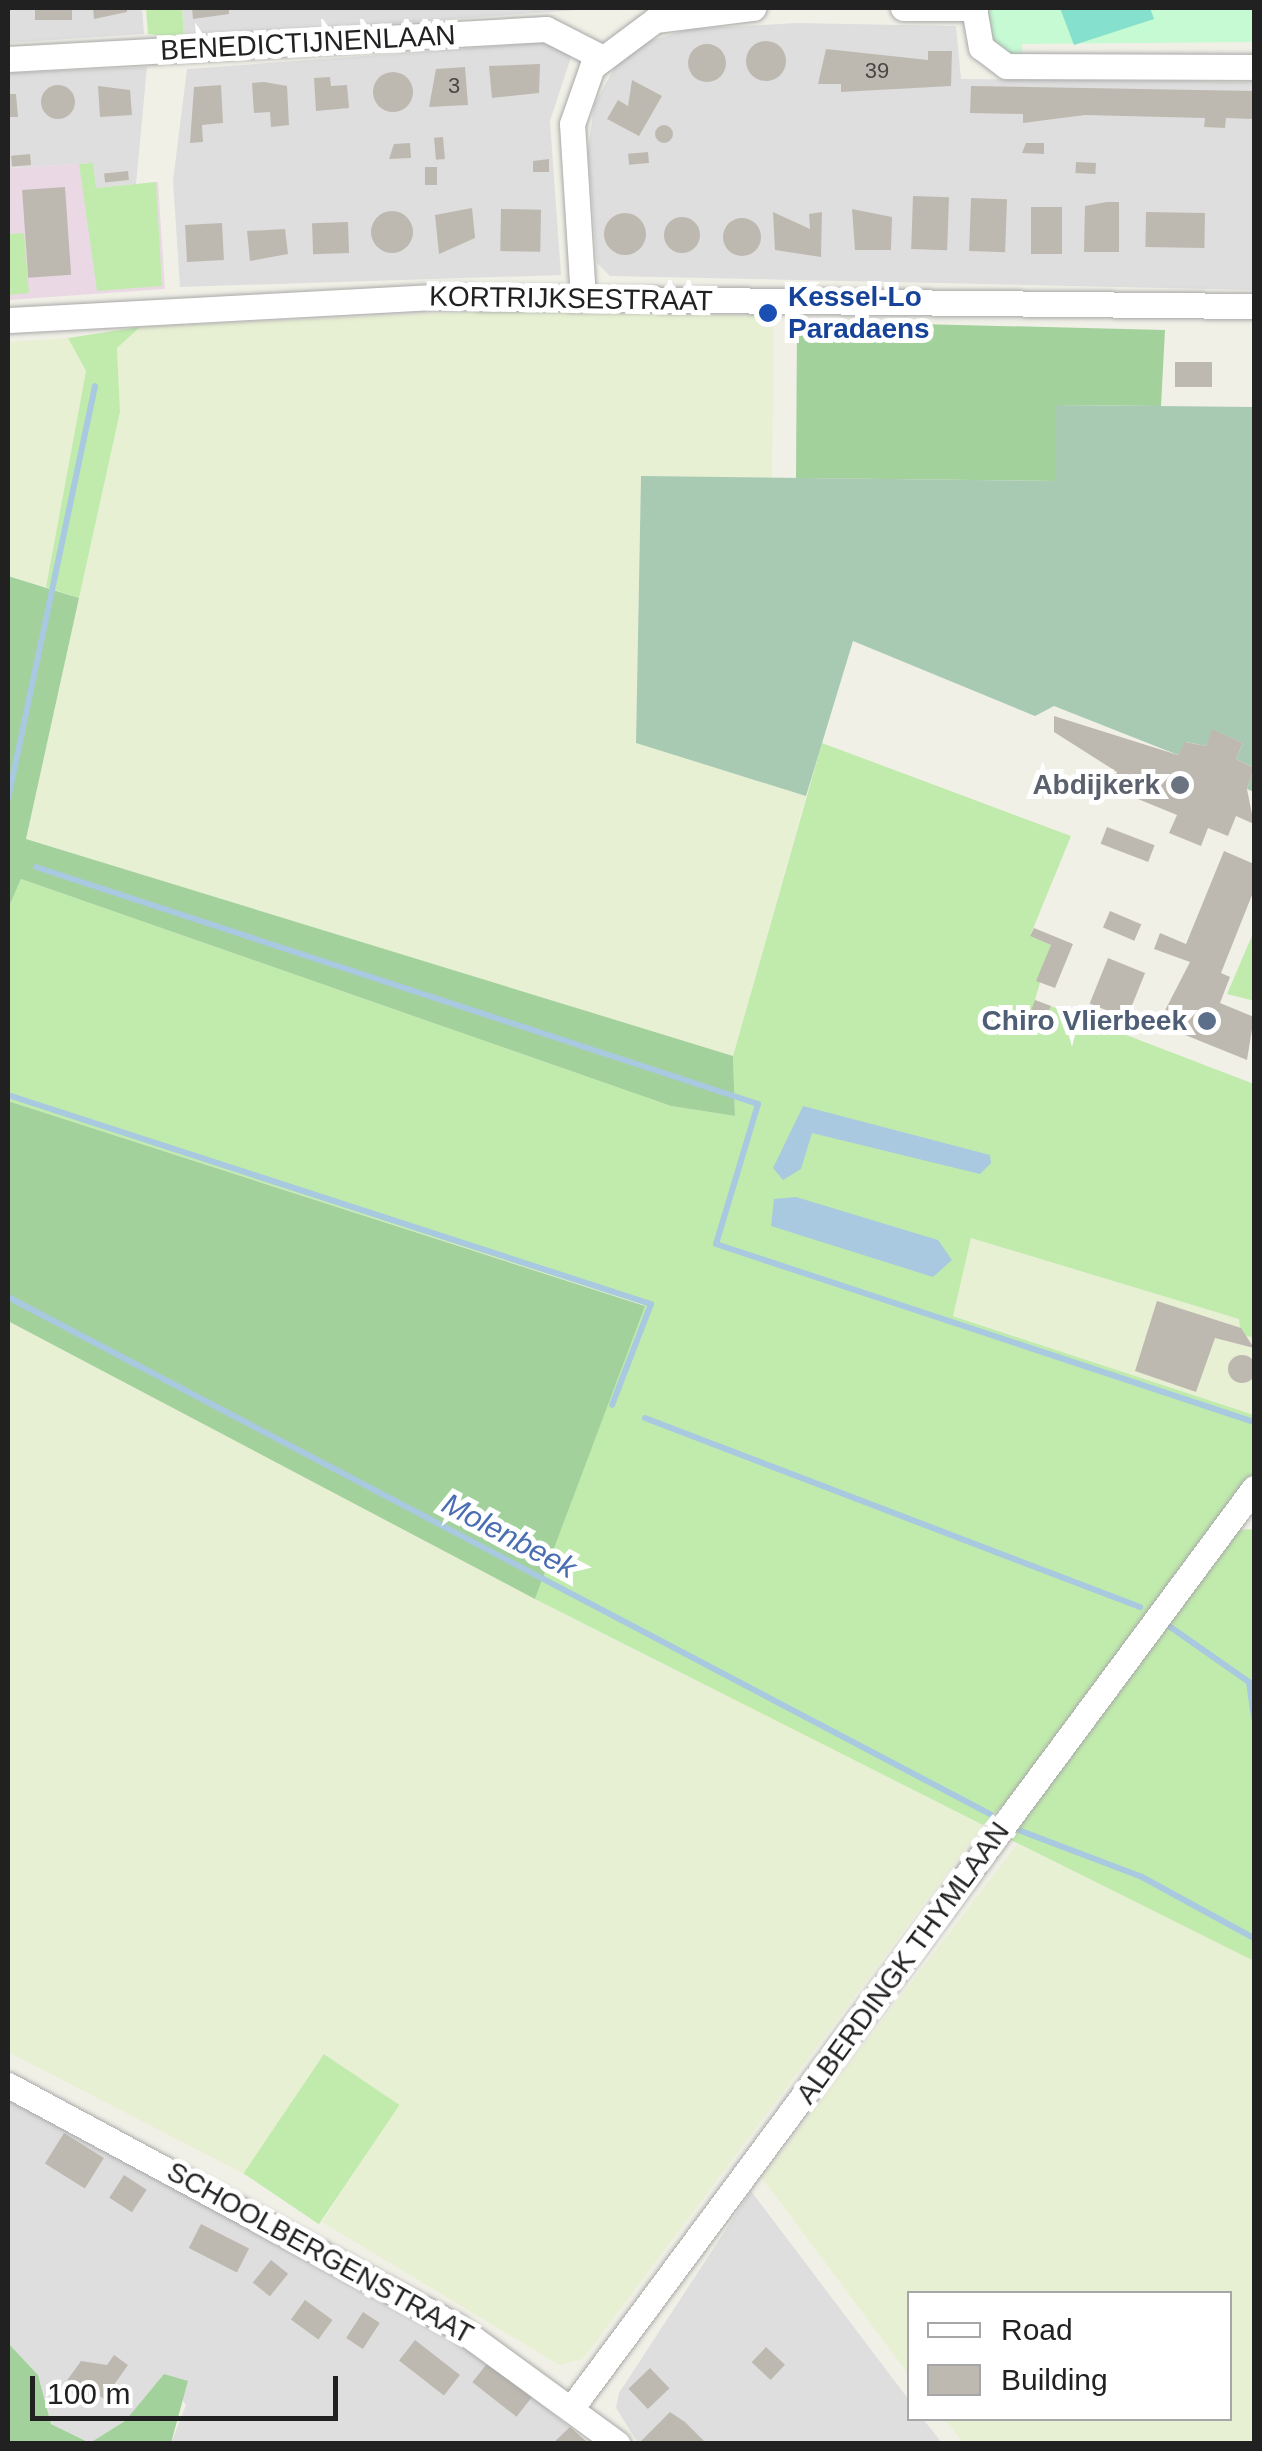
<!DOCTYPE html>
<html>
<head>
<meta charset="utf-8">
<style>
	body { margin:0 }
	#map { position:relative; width:1262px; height:2451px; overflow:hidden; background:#f1f0e7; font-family:Helvetica,sans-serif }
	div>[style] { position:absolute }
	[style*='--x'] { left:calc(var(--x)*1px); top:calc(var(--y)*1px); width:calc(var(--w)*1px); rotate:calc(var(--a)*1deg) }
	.residential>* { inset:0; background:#dfdede }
	.industrial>* { inset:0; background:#ead9e4 }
	.farmland>* { inset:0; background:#e8f0d3 }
	.grass>* { inset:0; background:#c1ebad; transform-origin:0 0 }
	.forest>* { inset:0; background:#a2d19c }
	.cemetery>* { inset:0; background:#a8cab3 }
	.park>* { inset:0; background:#c5fad3 }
	.pitch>* { inset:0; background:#85e0cd }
	.water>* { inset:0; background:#a8c9df }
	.stream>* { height:6px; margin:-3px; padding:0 3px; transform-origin:3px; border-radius:3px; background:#a8c9df }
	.building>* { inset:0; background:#beb9b0; transform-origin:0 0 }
	.round { border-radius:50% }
	.roads { filter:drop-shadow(0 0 2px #a8a8a8) drop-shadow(0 0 2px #a8a8a8) }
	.minor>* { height:25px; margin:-12.5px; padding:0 12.5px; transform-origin:12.5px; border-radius:12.5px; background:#fff }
	.dots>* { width:28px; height:28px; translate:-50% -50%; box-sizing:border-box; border:5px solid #fff; border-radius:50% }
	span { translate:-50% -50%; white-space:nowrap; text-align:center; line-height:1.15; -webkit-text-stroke:10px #fff; paint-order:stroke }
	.number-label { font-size:22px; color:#484745 }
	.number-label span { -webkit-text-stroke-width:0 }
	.street-label { font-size:28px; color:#212121 }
	.transit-label { font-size:28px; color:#164399; font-weight:700 }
	.left { translate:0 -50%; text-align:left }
	.worship-label { font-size:28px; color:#5b616d; font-weight:700 }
	.right { translate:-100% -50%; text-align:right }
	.service-label { font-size:28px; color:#4e5e75; font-weight:700 }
	.water-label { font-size:30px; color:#4b6db2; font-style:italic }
	.frame { position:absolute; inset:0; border:10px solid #212121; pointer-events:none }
	.legend { position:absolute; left:907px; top:2291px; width:325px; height:130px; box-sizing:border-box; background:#fff; border:2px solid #a6a6a6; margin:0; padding:12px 18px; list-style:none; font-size:30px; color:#212121 }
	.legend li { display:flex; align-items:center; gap:20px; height:50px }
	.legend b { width:50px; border:2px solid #a6a6a6 }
	.scale { position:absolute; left:30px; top:2376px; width:308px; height:45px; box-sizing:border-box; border:5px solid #212121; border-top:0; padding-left:12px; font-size:30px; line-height:35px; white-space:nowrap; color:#212121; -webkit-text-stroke:8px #fff; paint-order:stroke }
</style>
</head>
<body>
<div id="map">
	<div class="residential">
		<i style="clip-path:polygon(8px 8px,142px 8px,144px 34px,8px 43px)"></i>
		<i style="clip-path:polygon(182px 8px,608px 8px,184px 38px)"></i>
		<i style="clip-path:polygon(797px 23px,956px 26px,961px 79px,1254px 82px,1254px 290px,610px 276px,597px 263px,588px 151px,594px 105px,615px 67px,649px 41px,690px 29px)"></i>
		<i style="clip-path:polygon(553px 42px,571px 57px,550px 121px,561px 275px,180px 287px,173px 181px,187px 69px)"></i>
		<i style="clip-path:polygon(147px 67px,136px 184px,96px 188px,93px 163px,8px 168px,8px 73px)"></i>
		<i style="clip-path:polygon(8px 2090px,454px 2335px,589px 2443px,171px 2443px,186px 2405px,164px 2374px,125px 2421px,91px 2443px,51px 2424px,38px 2375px,8px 2343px)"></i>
		<i style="clip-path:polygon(751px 2191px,909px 2400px,910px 2418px,923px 2419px,942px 2443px,638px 2443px,616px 2408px,619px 2393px)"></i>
	</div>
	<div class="industrial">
		<i style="clip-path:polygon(93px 163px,96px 188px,158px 182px,165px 289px,8px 300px,8px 168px)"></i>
	</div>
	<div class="farmland">
		<i style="clip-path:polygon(489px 311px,774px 316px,772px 478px,641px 477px,636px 742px,806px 796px,733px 1056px,26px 839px,120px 412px,117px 348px,140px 327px)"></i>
		<i style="clip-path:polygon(68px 338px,86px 371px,46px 587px,8px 576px,8px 342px)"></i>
		<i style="clip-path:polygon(971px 1238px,1240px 1319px,1241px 1334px,1254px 1338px,1254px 1415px,952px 1315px)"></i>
		<i style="clip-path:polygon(8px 1321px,983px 1825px,583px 2359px,559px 2365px,322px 2222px,398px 2105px,325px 2054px,250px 2177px,8px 2052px)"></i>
		<i style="clip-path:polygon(1017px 1844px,1254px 1961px,1254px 2443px,964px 2443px,944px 2419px,1230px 2418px,1230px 2294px,910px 2294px,909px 2375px,762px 2178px)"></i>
	</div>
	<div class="grass">
		<i style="clip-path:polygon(146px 8px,182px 8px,184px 38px,148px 34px)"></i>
		<i style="clip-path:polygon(93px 163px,96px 188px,156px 182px,162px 286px,97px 291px,79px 164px)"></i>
		<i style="clip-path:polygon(24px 233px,29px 293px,8px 295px,8px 234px)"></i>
		<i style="clip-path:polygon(140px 327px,117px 348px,120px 412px,79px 598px,46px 587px,86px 371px,68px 338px)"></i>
		<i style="clip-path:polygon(822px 743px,1071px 836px,1030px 936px,1051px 945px,1035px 1000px,1254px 1084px,1254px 1338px,1241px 1334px,1239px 1319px,971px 1238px,953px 1316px,1254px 1415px,1254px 1475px,1020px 1789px,983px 1825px,535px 1599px,644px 1305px,8px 1101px,8px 909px,21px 879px,671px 1106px,735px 1116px,733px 1056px)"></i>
		<i style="clip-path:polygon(1254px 931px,1254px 1000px,1251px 1000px,1227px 994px)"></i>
		<i style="clip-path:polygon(1254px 1529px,1254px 1961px,1005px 1837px,1237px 1530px)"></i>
		<i style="left:324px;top:2054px;width:91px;height:144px;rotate:34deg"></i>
	</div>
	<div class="forest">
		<i style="clip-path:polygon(797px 321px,1165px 330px,1161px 406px,1056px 405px,1057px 481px,796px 478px)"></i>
		<i style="clip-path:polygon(8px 576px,79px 598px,26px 839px,733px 1056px,735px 1116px,671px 1106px,21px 879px,8px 909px)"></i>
		<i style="clip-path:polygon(8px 1101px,645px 1306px,535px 1599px,8px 1321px)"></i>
		<i style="clip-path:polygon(8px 2343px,38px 2375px,51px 2424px,90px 2443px,125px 2421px,164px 2374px,188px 2381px,171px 2443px,8px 2443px)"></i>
	</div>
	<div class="cemetery">
		<i style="clip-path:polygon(1056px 405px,1254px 407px,1254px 792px,1247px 789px,1254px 768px,1236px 759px,1243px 743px,1213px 730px,1206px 746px,1186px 742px,1178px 755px,1054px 706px,1035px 716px,853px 641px,806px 796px,636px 743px,641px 476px,1056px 481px)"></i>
	</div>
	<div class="park">
		<i style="clip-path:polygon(984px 8px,1254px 8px,1254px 42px,1022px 44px,1022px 60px,994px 46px)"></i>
	</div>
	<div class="pitch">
		<i style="clip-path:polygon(1060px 8px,1150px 8px,1154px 19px,1074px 45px)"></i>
	</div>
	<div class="water">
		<i style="clip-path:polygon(803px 1106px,990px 1155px,991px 1163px,980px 1174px,812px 1133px,801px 1169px,783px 1180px,773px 1168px)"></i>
		<i style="clip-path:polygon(796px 1197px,938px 1240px,952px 1260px,933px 1277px,771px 1226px,774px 1199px)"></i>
	</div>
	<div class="stream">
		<i style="--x:8;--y:799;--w:422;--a:-78.1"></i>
		<i style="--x:36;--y:867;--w:760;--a:18.17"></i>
		<i style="--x:758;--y:1104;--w:146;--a:106.7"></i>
		<i style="--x:716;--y:1244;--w:567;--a:18.31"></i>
		<i style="--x:8;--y:1095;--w:676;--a:18.01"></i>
		<i style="--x:651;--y:1304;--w:108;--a:111.1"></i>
		<i style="--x:8;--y:1297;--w:1110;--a:27.77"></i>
		<i style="--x:645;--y:1418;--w:530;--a:20.9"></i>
		<i style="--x:1169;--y:1626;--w:98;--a:35"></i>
		<i style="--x:1249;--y:1682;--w:37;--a:82"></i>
		<i style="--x:1021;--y:1831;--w:129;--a:20.8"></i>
		<i style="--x:1142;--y:1877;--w:128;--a:28.6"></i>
	</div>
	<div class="building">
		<i style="left:35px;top:8px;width:37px;height:12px"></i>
		<i style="clip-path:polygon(93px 8px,127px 8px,127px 12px,94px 19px)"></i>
		<i style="clip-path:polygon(192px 8px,229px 8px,229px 14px,193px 19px)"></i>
		<i class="round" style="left:746px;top:41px;width:40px;height:40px"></i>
		<i class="round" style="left:688px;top:44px;width:38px;height:38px"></i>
		<i style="clip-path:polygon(826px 49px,928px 60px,928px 51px,952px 51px,951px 86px,841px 92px,841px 84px,818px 84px)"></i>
		<i style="clip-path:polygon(540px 64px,539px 93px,492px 98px,489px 66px)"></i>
		<i style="clip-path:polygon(465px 67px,468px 105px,429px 107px,436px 69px)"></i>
		<i class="round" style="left:373px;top:72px;width:40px;height:40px"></i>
		<i style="clip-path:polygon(330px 77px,331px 86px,347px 85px,349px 108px,316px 111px,314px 78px)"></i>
		<i style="clip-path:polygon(632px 80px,662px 96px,639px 136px,607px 119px,618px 100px,628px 106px)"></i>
		<i style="clip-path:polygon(264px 82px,287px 86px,289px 125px,271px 127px,270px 112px,254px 113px,252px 83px)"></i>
		<i style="clip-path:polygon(221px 85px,223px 123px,202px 125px,203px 142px,190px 143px,194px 87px)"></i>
		<i class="round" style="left:41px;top:85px;width:34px;height:34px"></i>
		<i style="clip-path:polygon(98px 86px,130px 90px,132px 115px,100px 117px)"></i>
		<i style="clip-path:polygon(971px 86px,1254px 91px,1254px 119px,1226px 118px,1225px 128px,1204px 127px,1205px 118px,1085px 115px,1023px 123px,1023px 114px,970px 113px)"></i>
		<i style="clip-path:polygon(8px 94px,16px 94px,18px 117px,8px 117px)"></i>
		<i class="round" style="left:655px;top:125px;width:18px;height:18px"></i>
		<i style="left:443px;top:137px;width:22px;height:9px;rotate:85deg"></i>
		<i style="clip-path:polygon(410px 143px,411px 158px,389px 159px,394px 144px)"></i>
		<i style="clip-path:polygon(1044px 143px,1044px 154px,1022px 153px,1026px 143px)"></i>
		<i style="left:648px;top:152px;width:11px;height:20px;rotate:85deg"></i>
		<i style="left:30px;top:154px;width:11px;height:19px;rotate:85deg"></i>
		<i style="clip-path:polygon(549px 159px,549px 172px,533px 172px,533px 161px)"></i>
		<i style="left:1076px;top:162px;width:20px;height:11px;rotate:3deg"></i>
		<i style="left:425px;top:167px;width:12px;height:18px"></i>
		<i style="left:128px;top:171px;width:9px;height:24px;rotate:84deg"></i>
		<i style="left:65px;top:187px;width:88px;height:43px;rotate:86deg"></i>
		<i style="left:913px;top:196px;width:36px;height:53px;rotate:2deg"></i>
		<i style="left:971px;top:198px;width:36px;height:53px;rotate:2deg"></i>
		<i style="clip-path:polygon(1107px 202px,1119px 202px,1119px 252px,1084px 252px,1085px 206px)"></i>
		<i style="left:1031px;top:207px;width:31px;height:47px"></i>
		<i style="clip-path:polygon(472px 208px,475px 238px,439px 254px,435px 215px)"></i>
		<i style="left:501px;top:209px;width:40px;height:42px;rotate:1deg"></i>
		<i style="clip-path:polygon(852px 209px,892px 217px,891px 250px,855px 250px)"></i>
		<i class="round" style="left:371px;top:211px;width:42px;height:42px"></i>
		<i style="clip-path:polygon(773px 212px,810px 229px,809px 214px,822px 212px,821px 257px,775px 250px)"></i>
		<i style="left:1146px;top:212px;width:59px;height:35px;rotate:1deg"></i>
		<i class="round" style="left:604px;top:213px;width:42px;height:42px"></i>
		<i class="round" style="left:664px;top:217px;width:36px;height:36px"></i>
		<i class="round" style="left:723px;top:218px;width:38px;height:38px"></i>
		<i style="left:348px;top:222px;width:31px;height:36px;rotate:88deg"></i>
		<i style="left:222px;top:223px;width:37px;height:37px;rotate:87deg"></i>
		<i style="clip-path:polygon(285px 229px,288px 254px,250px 261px,247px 231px)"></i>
		<i style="left:1175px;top:362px;width:37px;height:25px"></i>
		<i style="clip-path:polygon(1054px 716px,1178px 755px,1185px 742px,1206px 746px,1212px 729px,1243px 743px,1236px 759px,1254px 768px,1247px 789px,1254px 824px,1236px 816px,1228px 836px,1208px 828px,1201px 846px,1169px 833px,1177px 815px,1111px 788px,1117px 772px,1054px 732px)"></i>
		<i style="left:1107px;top:827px;width:51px;height:18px;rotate:21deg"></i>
		<i style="clip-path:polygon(1224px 851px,1254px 864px,1254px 890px,1221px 973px,1230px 977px,1220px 1003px,1254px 1017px,1247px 1060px,1158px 1024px,1190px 962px,1154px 949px,1160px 933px,1186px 944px)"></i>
		<i style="left:1110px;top:911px;width:34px;height:18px;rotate:23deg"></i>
		<i style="clip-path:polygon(1034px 928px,1073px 944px,1055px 988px,1036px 981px,1051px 945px,1030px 936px)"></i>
		<i style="left:1108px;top:958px;width:40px;height:49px;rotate:22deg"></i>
		<i style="left:1035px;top:1000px;width:17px;height:10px;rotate:21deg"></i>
		<i style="clip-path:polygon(1157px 1301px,1241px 1328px,1254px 1348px,1215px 1338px,1196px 1392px,1135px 1371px)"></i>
		<i class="round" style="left:1228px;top:1355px;width:28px;height:28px"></i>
		<i style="left:64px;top:2133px;width:47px;height:36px;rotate:32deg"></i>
		<i style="left:124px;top:2175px;width:27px;height:27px;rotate:33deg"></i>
		<i style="left:201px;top:2224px;width:54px;height:27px;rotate:27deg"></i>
		<i style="left:271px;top:2260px;width:22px;height:29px;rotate:39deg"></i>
		<i style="left:305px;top:2300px;width:34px;height:24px;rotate:36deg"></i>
		<i style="left:363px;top:2312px;width:20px;height:31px;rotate:33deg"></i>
		<i style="left:415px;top:2340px;width:57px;height:26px;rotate:38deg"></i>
		<i style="left:766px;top:2347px;width:26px;height:21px;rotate:43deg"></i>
		<i style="clip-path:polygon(114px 2355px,128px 2365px,104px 2399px,83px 2384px,75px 2395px,63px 2386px,81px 2361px,107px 2365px)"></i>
		<i style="left:489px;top:2361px;width:56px;height:27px;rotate:38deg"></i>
		<i style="left:650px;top:2368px;width:28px;height:30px;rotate:46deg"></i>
		<i style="clip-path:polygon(670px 2412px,685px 2422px,707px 2444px,638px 2444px)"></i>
		<i style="clip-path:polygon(570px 2427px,589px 2444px,552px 2444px)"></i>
	</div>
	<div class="roads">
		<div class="minor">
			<i style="--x:903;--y:8;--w:72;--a:0"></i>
			<i style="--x:974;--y:8;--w:40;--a:80"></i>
			<i style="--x:981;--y:47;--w:31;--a:37"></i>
			<i style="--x:1006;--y:66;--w:248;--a:0.2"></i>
			<i style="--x:8;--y:59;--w:539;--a:-3.19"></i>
			<i style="--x:546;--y:29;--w:62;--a:27"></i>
			<i style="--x:583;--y:298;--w:174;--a:-93.6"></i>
			<i style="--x:572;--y:124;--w:60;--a:-70.7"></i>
			<i style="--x:592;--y:67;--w:79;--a:-36.7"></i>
			<i style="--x:655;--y:20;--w:99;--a:-7"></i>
			<i style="--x:8;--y:320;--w:423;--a:-3.1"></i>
			<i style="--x:430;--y:297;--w:824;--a:0.63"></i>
			<i style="--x:8;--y:2085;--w:509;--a:28.28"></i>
			<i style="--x:456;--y:2326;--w:200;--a:36.1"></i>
			<i style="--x:573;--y:2406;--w:1143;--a:-53.43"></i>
		</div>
	</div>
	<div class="dots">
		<i style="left:768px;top:313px;background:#1a4fb4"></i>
		<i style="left:1180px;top:785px;background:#6b7280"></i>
		<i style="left:1207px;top:1021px;background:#5c6f8a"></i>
	</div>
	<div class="number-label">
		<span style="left:877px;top:71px">39</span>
		<span style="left:454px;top:86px">3</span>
	</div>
	<div class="street-label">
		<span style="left:308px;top:43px;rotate:-3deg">BENEDICTIJNENLAAN</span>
		<span style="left:571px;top:299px;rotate:1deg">KORTRIJKSESTRAAT</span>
		<span style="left:903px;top:1963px;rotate:-54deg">ALBERDINGK THYMLAAN</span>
		<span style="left:320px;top:2253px;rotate:29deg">SCHOOLBERGENSTRAAT</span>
	</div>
	<div class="transit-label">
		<span class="left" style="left:788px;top:313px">Kessel-Lo<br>Paradaens</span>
	</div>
	<div class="worship-label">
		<span class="right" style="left:1160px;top:785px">Abdijkerk</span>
	</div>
	<div class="service-label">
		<span class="right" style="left:1187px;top:1021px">Chiro Vlierbeek</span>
	</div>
	<div class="water-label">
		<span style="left:509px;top:1536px;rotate:28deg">Molenbeek</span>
	</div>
	<div class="frame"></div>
	<ul class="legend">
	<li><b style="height:12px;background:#fff"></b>Road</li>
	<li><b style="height:28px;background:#beb9b0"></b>Building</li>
	</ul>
	<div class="scale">100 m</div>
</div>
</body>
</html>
